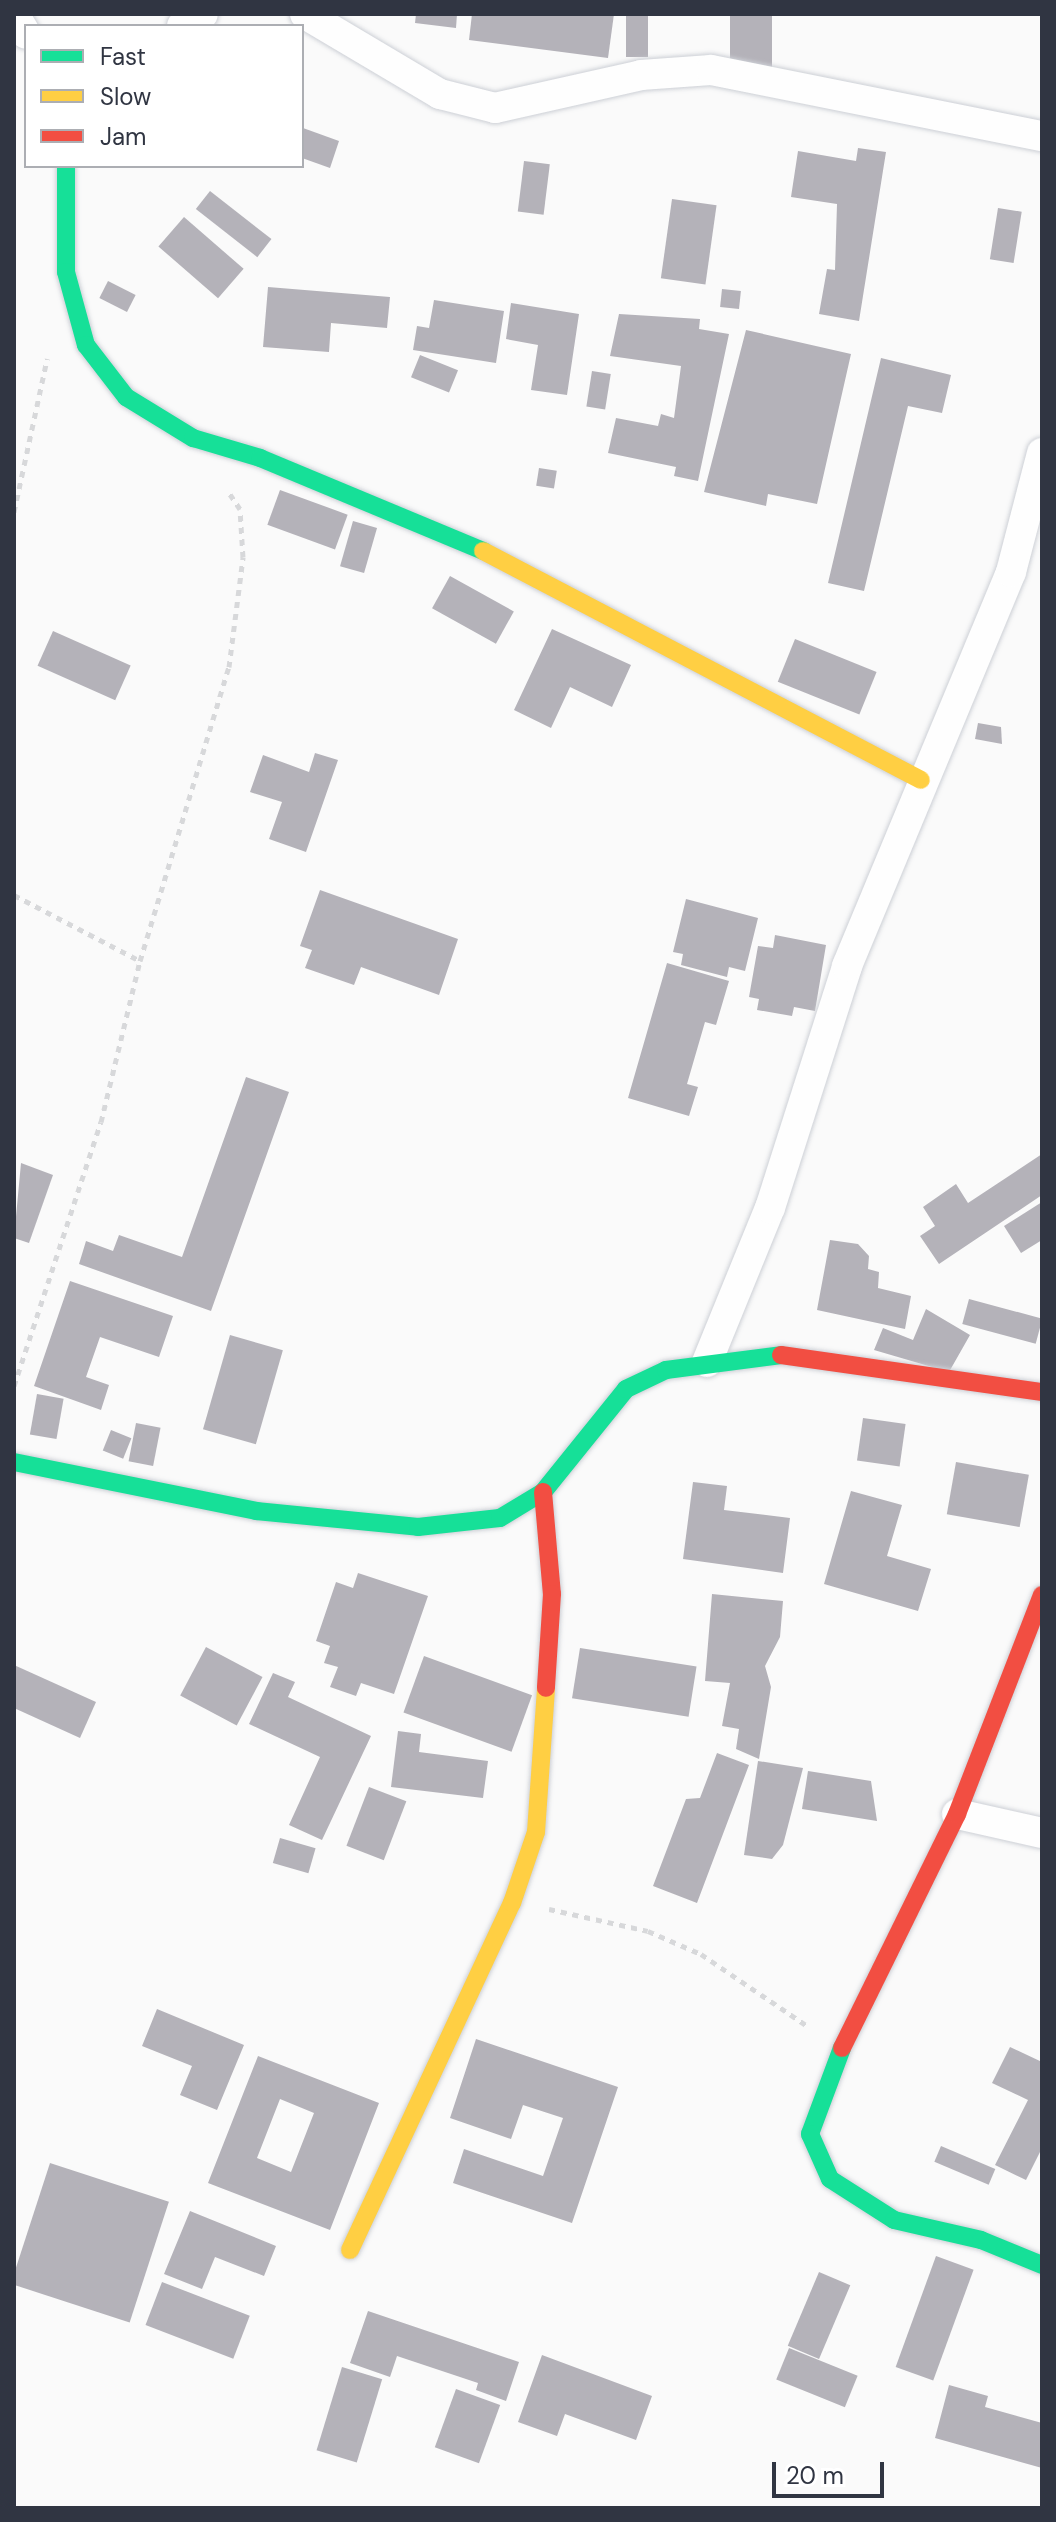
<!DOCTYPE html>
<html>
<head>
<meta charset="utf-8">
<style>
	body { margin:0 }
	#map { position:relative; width:1056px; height:2522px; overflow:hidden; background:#fafafa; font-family:"DM Sans",sans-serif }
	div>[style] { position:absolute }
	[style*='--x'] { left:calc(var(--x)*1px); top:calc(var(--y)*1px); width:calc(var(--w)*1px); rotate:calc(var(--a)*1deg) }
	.building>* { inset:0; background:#b4b2b9; transform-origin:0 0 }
	.path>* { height:5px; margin-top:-2.5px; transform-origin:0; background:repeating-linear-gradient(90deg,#d7d8da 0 6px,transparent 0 12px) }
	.roads { filter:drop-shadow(0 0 2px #cdd0d6) drop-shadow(0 0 2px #cdd0d6) }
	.street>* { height:30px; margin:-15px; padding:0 15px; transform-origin:15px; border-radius:15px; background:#fefefe }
	.fast>* { height:18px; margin:-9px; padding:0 9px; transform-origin:9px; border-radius:9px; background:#16e098 }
	.slow>* { height:18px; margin:-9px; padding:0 9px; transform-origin:9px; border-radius:9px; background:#ffcf43 }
	.jam>* { height:18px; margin:-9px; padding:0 9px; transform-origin:9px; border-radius:9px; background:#f24e42 }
	span { translate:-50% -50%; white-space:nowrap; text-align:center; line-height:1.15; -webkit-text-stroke:8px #fff; paint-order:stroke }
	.frame { position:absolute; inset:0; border:16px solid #303542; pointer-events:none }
	.legend { position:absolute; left:24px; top:24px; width:280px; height:144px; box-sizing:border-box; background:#fff; border:2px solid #acaeb3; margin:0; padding:10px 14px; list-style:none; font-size:24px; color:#303542 }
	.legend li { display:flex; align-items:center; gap:16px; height:40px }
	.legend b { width:40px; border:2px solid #acaeb3 }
	.scale { position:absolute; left:772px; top:2462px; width:112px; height:36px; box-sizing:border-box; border:4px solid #303542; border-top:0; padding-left:10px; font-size:24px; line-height:28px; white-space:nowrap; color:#303542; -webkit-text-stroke:6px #fff; paint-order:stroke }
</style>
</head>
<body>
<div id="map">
	<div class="building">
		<i style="clip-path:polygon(416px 14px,457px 14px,456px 28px,415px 23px)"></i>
		<i style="clip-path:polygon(472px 14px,614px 14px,608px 58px,469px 40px)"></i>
		<i style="left:626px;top:14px;width:22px;height:43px"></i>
		<i style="left:730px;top:14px;width:42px;height:55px"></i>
		<i style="clip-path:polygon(303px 128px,339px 141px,330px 168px,302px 158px)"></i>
		<i style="clip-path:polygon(858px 148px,886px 152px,859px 321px,819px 314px,827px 269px,835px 270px,837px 204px,791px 197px,798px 151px,856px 161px)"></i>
		<i style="left:524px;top:161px;width:26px;height:51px;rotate:7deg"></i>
		<i style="left:210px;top:191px;width:78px;height:23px;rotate:38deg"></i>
		<i style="left:672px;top:199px;width:45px;height:80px;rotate:8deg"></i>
		<i style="left:998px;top:208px;width:24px;height:52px;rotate:9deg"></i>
		<i style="left:184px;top:217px;width:79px;height:39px;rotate:41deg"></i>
		<i style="left:108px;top:281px;width:31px;height:19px;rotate:27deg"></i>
		<i style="clip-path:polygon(268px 287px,390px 297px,387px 328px,331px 323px,329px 352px,263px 347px)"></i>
		<i style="left:722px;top:289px;width:19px;height:18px;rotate:6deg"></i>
		<i style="clip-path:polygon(434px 300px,504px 311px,496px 363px,413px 350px,417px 326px,429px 328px)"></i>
		<i style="clip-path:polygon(511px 303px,579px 314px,567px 395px,531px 390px,538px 345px,506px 339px)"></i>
		<i style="clip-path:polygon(619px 314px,700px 319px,699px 329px,729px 334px,698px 481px,674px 476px,676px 467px,608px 453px,616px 418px,658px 426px,661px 414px,674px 418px,681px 366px,610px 356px)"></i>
		<i style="clip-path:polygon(746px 330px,851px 354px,817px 504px,768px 494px,766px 506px,704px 492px)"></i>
		<i style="left:420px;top:355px;width:41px;height:24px;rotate:22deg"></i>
		<i style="clip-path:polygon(881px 358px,951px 375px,942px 413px,908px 406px,864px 591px,828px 583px)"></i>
		<i style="left:592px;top:371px;width:19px;height:36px;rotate:9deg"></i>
		<i style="left:539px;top:468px;width:18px;height:18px;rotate:9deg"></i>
		<i style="left:280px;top:490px;width:72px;height:37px;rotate:20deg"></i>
		<i style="left:353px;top:521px;width:25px;height:47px;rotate:16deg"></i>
		<i style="left:450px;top:576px;width:73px;height:37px;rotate:29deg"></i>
		<i style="clip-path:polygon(552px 629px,631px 665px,612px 707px,570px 687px,551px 728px,514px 710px)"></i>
		<i style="left:53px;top:631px;width:85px;height:38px;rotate:24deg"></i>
		<i style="left:795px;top:639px;width:88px;height:46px;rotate:22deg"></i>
		<i style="clip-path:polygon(978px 723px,1001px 727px,1002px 744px,975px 739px)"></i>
		<i style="clip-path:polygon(315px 753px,338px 760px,306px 852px,269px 839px,282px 802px,250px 792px,263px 755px,309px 772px)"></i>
		<i style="clip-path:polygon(320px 890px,458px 939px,439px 995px,361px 967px,354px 985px,305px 968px,312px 950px,300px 946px)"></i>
		<i style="clip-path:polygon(686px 899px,758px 918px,745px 971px,729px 967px,727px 977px,681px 965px,683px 954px,673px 952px)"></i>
		<i style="clip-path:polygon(775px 935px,826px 945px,815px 1011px,794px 1007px,792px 1016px,757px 1010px,759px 999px,749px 997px,758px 946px,773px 948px)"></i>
		<i style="clip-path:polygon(667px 963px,729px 981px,716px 1025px,705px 1022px,687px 1084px,698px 1087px,689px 1116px,628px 1098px)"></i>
		<i style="clip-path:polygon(246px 1077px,289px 1092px,211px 1311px,79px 1264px,86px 1241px,113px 1251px,119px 1235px,182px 1257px)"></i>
		<i style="clip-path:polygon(1042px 1154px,1042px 1195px,939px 1264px,920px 1236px,935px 1226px,923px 1207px,956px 1184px,968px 1203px)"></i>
		<i style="clip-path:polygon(21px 1163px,53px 1175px,29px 1243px,14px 1238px)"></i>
		<i style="clip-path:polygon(1042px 1202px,1042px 1240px,1021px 1253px,1004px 1226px)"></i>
		<i style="clip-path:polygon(830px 1240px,858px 1244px,869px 1256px,868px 1269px,879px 1272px,878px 1288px,911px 1296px,905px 1329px,817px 1310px)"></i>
		<i style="clip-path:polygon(70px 1281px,173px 1316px,159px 1357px,100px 1337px,86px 1377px,109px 1385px,101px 1410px,34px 1386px)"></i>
		<i style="left:969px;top:1299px;width:76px;height:26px;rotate:15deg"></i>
		<i style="clip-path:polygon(926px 1309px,970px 1335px,949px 1372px,874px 1350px,883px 1328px,913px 1340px)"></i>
		<i style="left:230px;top:1335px;width:55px;height:98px;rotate:16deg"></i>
		<i style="left:37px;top:1394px;width:27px;height:41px;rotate:10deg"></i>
		<i style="left:863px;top:1418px;width:43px;height:43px;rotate:8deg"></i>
		<i style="left:136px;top:1423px;width:25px;height:39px;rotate:11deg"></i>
		<i style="left:111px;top:1430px;width:22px;height:22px;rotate:22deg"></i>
		<i style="left:956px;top:1462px;width:74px;height:53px;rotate:10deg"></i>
		<i style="clip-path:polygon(693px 1482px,727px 1486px,724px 1510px,790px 1518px,783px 1573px,683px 1559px)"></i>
		<i style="clip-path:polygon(851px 1491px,902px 1505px,887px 1556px,931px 1569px,918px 1611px,824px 1584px)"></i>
		<i style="clip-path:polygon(358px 1573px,428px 1596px,394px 1694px,361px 1683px,356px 1696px,330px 1687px,338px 1667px,324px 1663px,330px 1646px,316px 1641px,336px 1582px,353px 1588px)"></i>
		<i style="clip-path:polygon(712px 1594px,783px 1601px,780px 1637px,765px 1666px,771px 1687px,759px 1759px,736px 1749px,739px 1729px,722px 1726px,730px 1683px,705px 1681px)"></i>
		<i style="left:206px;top:1647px;width:64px;height:55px;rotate:28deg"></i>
		<i style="left:580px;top:1648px;width:118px;height:51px;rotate:9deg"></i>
		<i style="left:424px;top:1656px;width:115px;height:60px;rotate:20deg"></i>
		<i style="clip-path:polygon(14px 1665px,96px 1702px,80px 1738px,14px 1708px)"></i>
		<i style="clip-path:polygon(273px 1673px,295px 1682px,288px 1697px,371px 1736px,322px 1840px,289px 1825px,320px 1757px,249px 1724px)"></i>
		<i style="clip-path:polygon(398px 1731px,421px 1734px,419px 1752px,488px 1761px,483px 1798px,391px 1787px)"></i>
		<i style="clip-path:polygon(717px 1753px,749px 1765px,697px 1903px,653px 1886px,686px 1799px,700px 1798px)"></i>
		<i style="clip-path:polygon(758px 1761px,803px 1768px,783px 1845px,772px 1859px,744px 1855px)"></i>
		<i style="clip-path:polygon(808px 1771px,871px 1781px,877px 1821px,802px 1809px)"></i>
		<i style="left:369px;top:1787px;width:40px;height:63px;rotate:21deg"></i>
		<i style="left:280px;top:1838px;width:37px;height:26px;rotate:16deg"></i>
		<i style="clip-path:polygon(157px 2009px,244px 2045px,217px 2110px,180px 2095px,192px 2066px,142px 2046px)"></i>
		<i style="clip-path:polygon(476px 2039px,618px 2087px,572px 2223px,453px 2183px,464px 2149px,543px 2176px,563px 2118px,523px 2105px,511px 2139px,450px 2118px)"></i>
		<i style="clip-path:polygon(1010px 2047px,1042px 2062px,1042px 2148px,1026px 2180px,995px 2165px,1028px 2100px,992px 2083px)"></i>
		<i style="clip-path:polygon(evenodd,258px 2056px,379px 2103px,330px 2230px,208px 2183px,258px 2056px,280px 2099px,314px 2113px,291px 2172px,257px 2158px,280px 2099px)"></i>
		<i style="left:941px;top:2146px;width:59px;height:17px;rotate:23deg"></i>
		<i style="left:50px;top:2163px;width:125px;height:127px;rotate:18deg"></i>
		<i style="clip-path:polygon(190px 2211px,276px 2246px,264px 2276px,215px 2257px,202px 2289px,164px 2274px)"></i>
		<i style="left:936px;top:2256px;width:40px;height:118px;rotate:20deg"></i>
		<i style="left:819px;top:2272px;width:34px;height:80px;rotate:23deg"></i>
		<i style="left:162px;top:2282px;width:94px;height:46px;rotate:21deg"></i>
		<i style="clip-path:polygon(368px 2311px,519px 2362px,506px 2401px,476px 2390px,478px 2383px,397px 2356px,390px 2377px,350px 2363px)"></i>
		<i style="left:789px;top:2348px;width:74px;height:34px;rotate:22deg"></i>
		<i style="clip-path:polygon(542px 2355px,652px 2396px,636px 2440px,565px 2414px,557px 2436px,518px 2422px)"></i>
		<i style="left:342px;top:2367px;width:42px;height:87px;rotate:17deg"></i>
		<i style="clip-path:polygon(949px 2385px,988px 2396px,985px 2407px,1042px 2423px,1042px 2468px,935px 2438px)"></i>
		<i style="left:456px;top:2389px;width:47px;height:62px;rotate:20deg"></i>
	</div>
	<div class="path">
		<i style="--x:14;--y:512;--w:157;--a:-77.8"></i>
		<i style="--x:14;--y:895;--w:142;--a:27.6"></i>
		<i style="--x:14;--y:1386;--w:278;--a:-71.8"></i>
		<i style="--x:101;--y:1122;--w:166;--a:-76.4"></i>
		<i style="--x:140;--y:961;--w:307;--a:-73.2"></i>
		<i style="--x:229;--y:667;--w:111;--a:-82.7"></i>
		<i style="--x:243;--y:557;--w:48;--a:-93.6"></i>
		<i style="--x:240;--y:509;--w:22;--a:-124"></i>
		<i style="--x:549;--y:1909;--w:101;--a:12.5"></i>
		<i style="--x:648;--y:1931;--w:58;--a:23.5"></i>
		<i style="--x:701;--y:1954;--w:130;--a:34.1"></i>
	</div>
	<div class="roads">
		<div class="street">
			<i style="--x:14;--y:14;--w:23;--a:59"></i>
			<i style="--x:305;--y:14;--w:157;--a:30.7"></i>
			<i style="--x:440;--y:94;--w:57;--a:14.3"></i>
			<i style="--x:495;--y:108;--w:150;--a:-12.7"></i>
			<i style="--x:641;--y:75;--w:70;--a:-4.1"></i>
			<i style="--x:711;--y:70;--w:338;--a:11.3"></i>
			<i style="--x:182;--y:26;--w:24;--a:-30"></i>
			<i style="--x:707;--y:1362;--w:166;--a:-67.8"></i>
			<i style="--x:770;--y:1208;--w:254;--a:-72.3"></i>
			<i style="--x:847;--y:966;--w:427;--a:-67.4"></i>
			<i style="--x:1011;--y:572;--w:123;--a:-75.4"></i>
			<i style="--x:957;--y:1814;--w:87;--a:12.6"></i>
		</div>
		<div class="fast">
			<i style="--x:66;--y:166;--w:106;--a:90"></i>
			<i style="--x:66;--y:272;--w:76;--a:74.7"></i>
			<i style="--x:86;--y:345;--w:66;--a:52.4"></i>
			<i style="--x:126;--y:397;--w:79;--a:31.5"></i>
			<i style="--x:193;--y:438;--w:70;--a:16.6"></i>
			<i style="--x:260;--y:458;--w:242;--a:22.6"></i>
			<i style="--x:14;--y:1462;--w:247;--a:11.4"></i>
			<i style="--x:256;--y:1511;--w:163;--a:5.6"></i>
			<i style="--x:418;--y:1527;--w:82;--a:-6.3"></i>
			<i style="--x:500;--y:1518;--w:50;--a:-31.2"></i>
			<i style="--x:543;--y:1492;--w:132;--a:-51.1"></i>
			<i style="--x:626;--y:1389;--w:44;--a:-25.4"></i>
			<i style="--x:666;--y:1370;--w:116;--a:-7.4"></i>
			<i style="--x:842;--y:2048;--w:92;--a:110.4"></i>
			<i style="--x:810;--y:2134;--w:49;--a:66"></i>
			<i style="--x:830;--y:2179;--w:76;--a:32.6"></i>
			<i style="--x:894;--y:2220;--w:89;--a:12.9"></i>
			<i style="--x:981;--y:2240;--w:66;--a:22.3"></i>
		</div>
		<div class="slow">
			<i style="--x:483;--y:551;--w:494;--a:27.6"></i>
			<i style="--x:350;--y:2250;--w:383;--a:-65"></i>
			<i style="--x:512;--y:1903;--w:75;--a:-71.3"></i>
			<i style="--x:536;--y:1832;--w:144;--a:-86"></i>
		</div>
		<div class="jam">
			<i style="--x:781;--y:1355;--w:264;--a:8.1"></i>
			<i style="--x:543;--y:1492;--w:102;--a:85"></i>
			<i style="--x:552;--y:1594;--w:94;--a:93.7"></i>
			<i style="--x:842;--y:2048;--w:261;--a:-63.8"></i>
			<i style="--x:957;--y:1814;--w:235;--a:-68.8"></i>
		</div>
	</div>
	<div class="frame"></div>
	<ul class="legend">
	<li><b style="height:10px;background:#16e098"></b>Fast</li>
	<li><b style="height:10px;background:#ffcf43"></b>Slow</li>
	<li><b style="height:10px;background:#f24e42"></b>Jam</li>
	</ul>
	<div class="scale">20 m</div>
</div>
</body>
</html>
